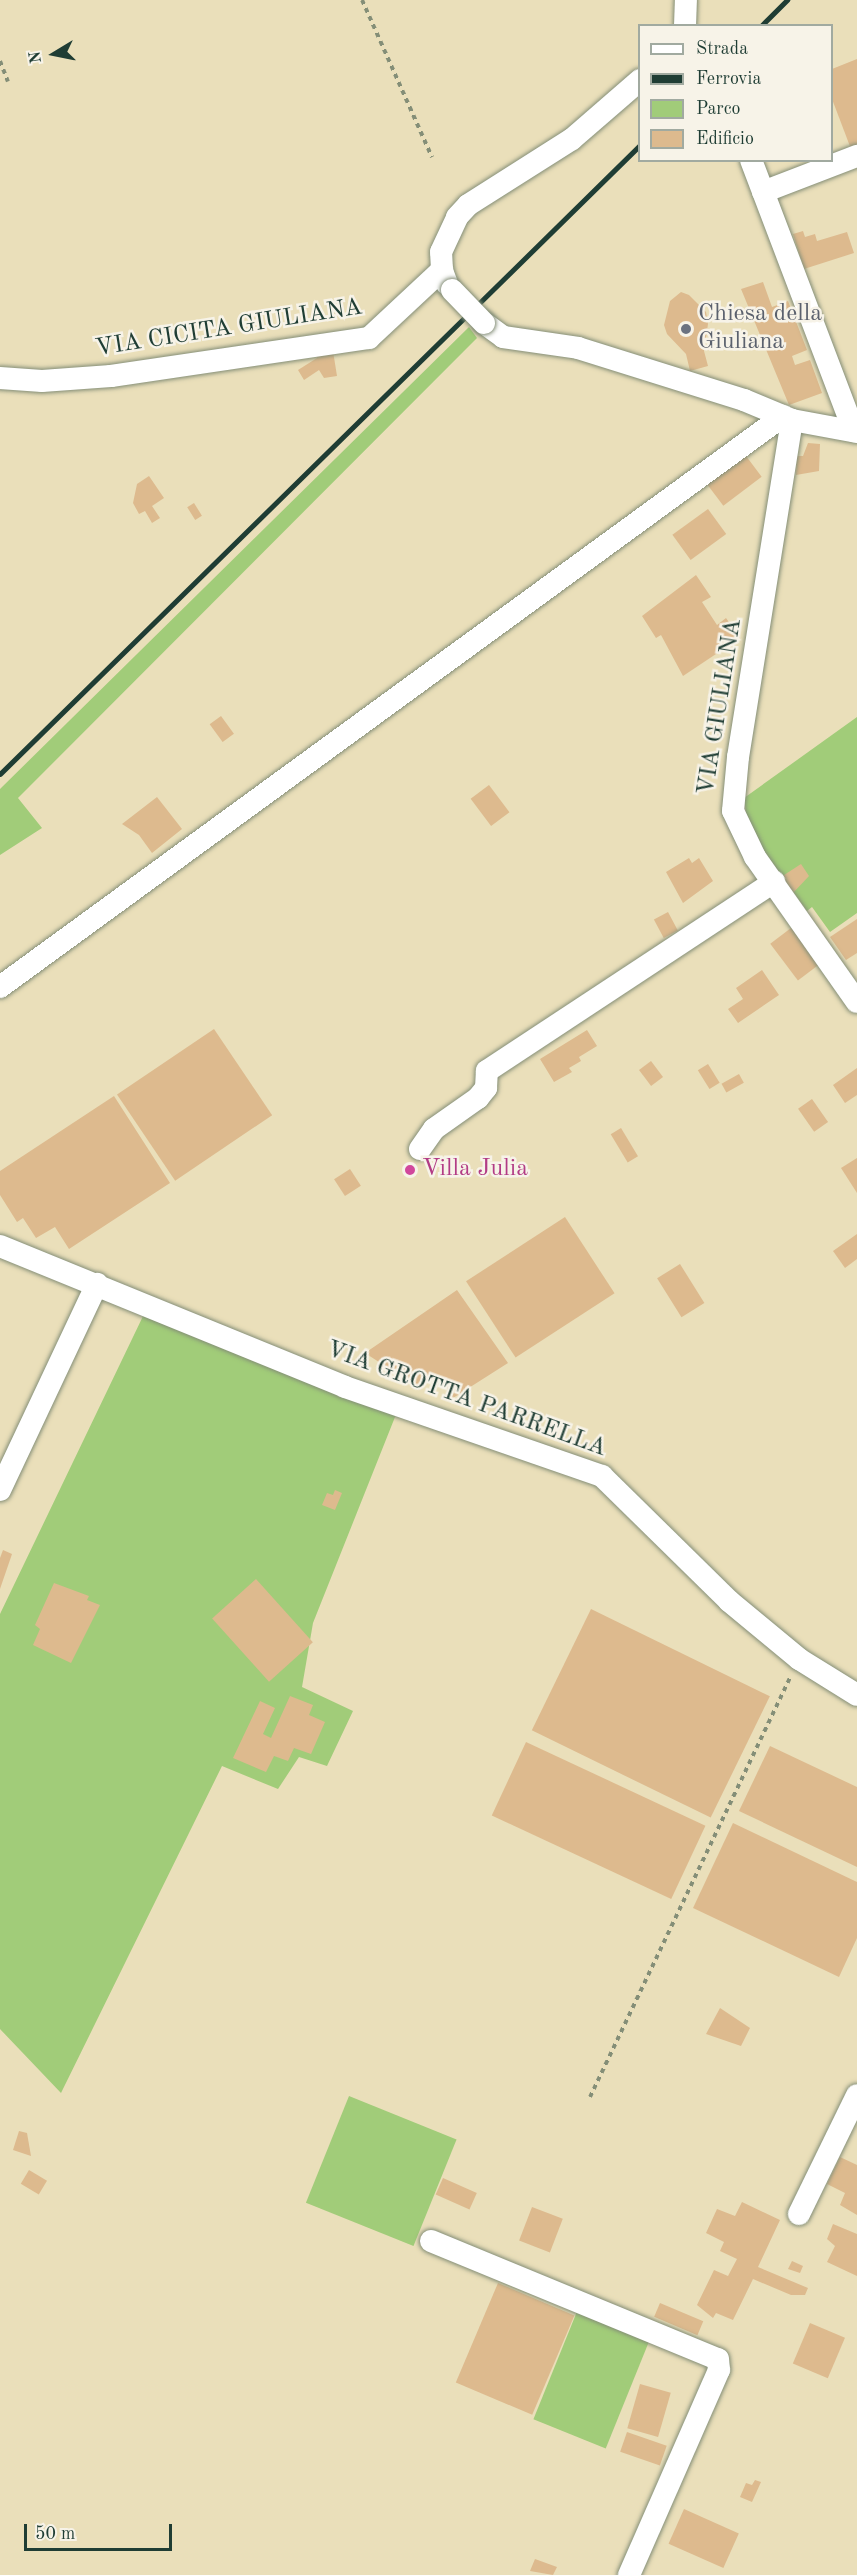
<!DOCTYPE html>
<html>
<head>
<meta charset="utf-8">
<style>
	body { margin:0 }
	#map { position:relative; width:857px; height:2575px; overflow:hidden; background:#eadfba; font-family:"Old Standard TT",serif }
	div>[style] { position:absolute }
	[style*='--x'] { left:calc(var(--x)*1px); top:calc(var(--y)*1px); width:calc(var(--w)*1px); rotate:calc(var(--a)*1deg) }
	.green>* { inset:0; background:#a1cc79; transform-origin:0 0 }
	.building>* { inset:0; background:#ddba8e; transform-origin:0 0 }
	.path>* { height:4px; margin-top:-2px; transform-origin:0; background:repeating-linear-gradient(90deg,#848e77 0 4.5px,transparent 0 9px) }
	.roads { filter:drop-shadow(0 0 2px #848e77) drop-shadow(0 0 2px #848e77) }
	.minor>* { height:22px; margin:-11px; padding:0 11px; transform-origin:11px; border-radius:11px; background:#fff }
	.rail>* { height:4.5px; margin:-2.25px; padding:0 2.25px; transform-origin:2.25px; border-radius:2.25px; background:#1f3d34 }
	.bridges { filter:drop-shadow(0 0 2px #848e77) drop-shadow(0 0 2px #848e77) }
	.minor-bridge>* { height:22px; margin:-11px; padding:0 11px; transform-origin:11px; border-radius:11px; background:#fff }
	.dots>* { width:16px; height:16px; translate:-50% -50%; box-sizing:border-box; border:3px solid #f7f3e8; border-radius:50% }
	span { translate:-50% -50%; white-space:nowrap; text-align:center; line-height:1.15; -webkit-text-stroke:5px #f7f3e8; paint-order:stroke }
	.worship-label { font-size:24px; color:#5b616d }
	.left { translate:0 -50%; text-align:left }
	.street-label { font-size:24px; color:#1f3d34 }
	.hotel-label { font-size:24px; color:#b23c85 }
	.legend { position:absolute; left:638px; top:24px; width:195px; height:138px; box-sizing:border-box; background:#f7f3e8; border:2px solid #a1aaa0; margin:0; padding:8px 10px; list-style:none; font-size:18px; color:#1f3d34 }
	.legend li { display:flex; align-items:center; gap:12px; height:30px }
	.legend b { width:30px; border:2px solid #a1aaa0 }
	.north { position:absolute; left:24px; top:24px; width:60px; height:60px; -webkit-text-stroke:4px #f7f3e8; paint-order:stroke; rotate:260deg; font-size:16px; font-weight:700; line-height:24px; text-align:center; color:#1f3d34 }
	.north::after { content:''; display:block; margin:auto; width:21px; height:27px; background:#1f3d34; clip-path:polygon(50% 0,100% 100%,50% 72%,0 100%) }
	.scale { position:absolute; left:24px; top:2524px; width:148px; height:27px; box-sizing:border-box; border:3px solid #1f3d34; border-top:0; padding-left:8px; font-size:18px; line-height:21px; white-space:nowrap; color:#1f3d34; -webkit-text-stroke:4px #f7f3e8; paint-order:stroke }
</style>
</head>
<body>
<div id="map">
	<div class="green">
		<i style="clip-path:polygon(469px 327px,477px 338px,18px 798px,42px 828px,0 855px,0 789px)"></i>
		<i style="clip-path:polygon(857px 717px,857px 913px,830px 932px,812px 907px,807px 911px,759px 844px,747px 819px,744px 798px)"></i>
		<i style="clip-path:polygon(145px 1312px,397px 1412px,313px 1623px,302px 1687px,353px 1711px,327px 1766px,299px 1757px,278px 1789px,222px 1766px,61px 2093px,0 2029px,0 1614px)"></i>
		<i style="left:349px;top:2096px;width:116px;height:115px;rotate:22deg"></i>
		<i style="left:578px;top:2309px;width:78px;height:119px;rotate:22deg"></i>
	</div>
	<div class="building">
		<i style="clip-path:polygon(857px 59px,857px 146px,851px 149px,832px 99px,832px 69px)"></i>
		<i style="clip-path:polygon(803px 231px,805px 237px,815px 234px,817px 241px,847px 232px,854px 253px,804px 269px,793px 234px)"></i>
		<i style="clip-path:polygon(763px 282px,772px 307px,788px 301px,807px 350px,792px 356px,795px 365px,810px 360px,822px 393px,789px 405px,741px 289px)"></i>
		<i style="clip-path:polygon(681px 292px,689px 295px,706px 312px,708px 324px,704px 351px,708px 366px,690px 371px,686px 354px,667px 334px,664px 325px,670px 301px)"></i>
		<i style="clip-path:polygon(333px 351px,337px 376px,324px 378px,319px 370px,304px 380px,298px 370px,317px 358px,317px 353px)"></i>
		<i style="clip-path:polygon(808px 443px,820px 444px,819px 471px,796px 475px,797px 456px,803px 456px)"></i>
		<i style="left:743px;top:452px;width:31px;height:48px;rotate:53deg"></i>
		<i style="clip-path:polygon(149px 476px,164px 498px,152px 506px,160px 518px,152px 523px,145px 511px,139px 514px,133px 503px,137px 484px)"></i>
		<i style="left:194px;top:503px;width:15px;height:8px;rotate:58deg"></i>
		<i style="left:708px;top:509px;width:31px;height:44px;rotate:54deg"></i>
		<i style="clip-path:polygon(696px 575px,711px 597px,702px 602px,717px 625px,726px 618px,740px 638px,683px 676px,661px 635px,656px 638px,642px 616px)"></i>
		<i style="left:221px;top:716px;width:22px;height:14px;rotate:54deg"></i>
		<i style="left:489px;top:785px;width:34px;height:23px;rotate:53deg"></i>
		<i style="clip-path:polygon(157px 797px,182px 829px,152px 853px,139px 835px,122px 824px)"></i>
		<i style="clip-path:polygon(689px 858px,692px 863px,699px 858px,713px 881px,683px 903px,666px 872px)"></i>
		<i style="clip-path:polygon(801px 864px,809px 876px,793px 893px,781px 877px)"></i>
		<i style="left:668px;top:912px;width:21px;height:16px;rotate:62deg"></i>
		<i style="clip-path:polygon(857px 919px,857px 953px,846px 960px,830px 937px)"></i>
		<i style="left:795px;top:925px;width:46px;height:31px;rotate:53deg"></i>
		<i style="clip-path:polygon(762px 970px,779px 995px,738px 1023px,728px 1009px,743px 999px,736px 988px)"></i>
		<i style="left:214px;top:1029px;width:104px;height:117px;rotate:56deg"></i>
		<i style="clip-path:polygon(587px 1030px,597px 1046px,579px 1057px,581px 1061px,569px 1068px,572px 1072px,554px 1082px,540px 1059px)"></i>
		<i style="left:651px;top:1061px;width:20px;height:15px;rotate:53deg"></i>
		<i style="left:708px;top:1064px;width:22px;height:12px;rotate:58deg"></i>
		<i style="clip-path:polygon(857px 1068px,857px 1095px,845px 1103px,833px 1085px)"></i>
		<i style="left:739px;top:1074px;width:10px;height:20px;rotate:61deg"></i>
		<i style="clip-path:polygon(114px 1096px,170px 1183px,69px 1249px,55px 1227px,36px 1238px,23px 1218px,17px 1222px,0 1195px,0 1171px)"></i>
		<i style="left:812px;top:1099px;width:28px;height:17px;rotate:55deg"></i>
		<i style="left:621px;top:1128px;width:33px;height:12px;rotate:59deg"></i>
		<i style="clip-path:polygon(857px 1158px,857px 1193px,841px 1168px)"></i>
		<i style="left:350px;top:1169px;width:20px;height:19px;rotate:57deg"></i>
		<i style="left:565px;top:1217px;width:91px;height:118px;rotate:57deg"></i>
		<i style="clip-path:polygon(857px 1234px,857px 1259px,845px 1268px,833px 1251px)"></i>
		<i style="left:680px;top:1264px;width:46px;height:27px;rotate:58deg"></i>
		<i style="clip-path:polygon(457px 1290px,508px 1363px,453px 1398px,436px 1375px,416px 1386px,365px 1353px)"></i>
		<i style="clip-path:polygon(335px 1490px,342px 1493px,335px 1510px,322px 1505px,327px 1493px,333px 1495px)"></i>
		<i style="clip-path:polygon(3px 1550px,12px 1554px,0 1589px,0 1558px)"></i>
		<i style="left:256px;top:1579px;width:85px;height:59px;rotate:48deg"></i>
		<i style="clip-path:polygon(54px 1583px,89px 1596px,87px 1600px,100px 1605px,71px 1663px,33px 1645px,40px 1629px,35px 1625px)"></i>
		<i style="left:591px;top:1609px;width:199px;height:135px;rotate:26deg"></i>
		<i style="clip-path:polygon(290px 1696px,313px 1705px,309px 1715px,325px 1722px,311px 1754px,294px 1748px,288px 1761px,274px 1756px,266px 1772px,233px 1758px,260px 1701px,275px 1708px,263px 1734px,271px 1738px)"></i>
		<i style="left:526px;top:1742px;width:198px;height:81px;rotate:25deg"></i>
		<i style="clip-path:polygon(770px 1746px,857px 1787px,857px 1867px,739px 1811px)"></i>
		<i style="clip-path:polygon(733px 1823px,857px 1882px,857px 1938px,839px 1977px,693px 1908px)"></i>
		<i style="clip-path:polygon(720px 2008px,750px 2028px,741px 2046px,706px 2034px)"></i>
		<i style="clip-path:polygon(19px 2131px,27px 2133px,31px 2156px,13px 2150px)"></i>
		<i style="clip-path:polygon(840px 2157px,857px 2165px,857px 2215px,840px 2205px,845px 2193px,827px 2184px)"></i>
		<i style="left:29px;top:2170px;width:21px;height:16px;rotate:31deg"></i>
		<i style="left:443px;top:2178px;width:37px;height:18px;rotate:24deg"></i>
		<i style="clip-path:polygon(742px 2202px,780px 2220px,758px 2267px,808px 2288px,805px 2295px,791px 2295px,753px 2279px,733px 2320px,716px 2313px,713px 2318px,697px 2305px,714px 2270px,728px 2276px,737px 2259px,720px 2251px,724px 2242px,706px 2233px,717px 2209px,735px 2216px)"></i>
		<i style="left:532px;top:2207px;width:33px;height:36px;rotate:21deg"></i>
		<i style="clip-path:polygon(833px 2224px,857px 2234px,857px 2276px,827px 2262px,835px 2246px,827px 2239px)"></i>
		<i style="clip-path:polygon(792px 2261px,803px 2266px,800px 2273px,788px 2269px)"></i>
		<i style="left:498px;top:2283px;width:83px;height:108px;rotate:23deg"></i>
		<i style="left:660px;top:2303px;width:47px;height:15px;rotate:23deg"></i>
		<i style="left:810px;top:2323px;width:38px;height:44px;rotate:23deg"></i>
		<i style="left:640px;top:2384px;width:32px;height:46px;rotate:16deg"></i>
		<i style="left:627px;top:2432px;width:42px;height:21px;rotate:19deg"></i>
		<i style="clip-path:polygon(755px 2480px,761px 2482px,752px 2502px,740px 2497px,746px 2483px,752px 2485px)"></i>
		<i style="left:684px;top:2509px;width:60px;height:38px;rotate:24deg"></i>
		<i style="clip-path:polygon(535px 2559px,557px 2567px,553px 2575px,530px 2571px)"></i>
	</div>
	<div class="path">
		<i style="--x:362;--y:0;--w:172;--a:66"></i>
		<i style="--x:0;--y:61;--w:22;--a:69"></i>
		<i style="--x:590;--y:2097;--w:467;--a:-64.5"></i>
	</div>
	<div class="roads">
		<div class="minor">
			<i style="--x:685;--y:26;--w:26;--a:-88"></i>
			<i style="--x:751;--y:160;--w:290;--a:69.2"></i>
			<i style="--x:763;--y:192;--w:101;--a:-21"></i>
			<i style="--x:447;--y:284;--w:15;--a:-110"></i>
			<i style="--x:442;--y:270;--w:18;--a:-93"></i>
			<i style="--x:441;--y:252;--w:38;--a:-65"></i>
			<i style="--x:457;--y:217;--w:16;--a:-47"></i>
			<i style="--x:468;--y:205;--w:123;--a:-32.4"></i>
			<i style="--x:572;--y:139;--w:90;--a:-40.9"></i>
			<i style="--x:484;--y:323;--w:24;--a:36"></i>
			<i style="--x:503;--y:337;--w:76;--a:8.3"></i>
			<i style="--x:578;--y:348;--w:174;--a:17.4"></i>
			<i style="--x:744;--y:400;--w:52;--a:22.6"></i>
			<i style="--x:792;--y:420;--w:66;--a:10.5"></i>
			<i style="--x:0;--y:378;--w:42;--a:4.1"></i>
			<i style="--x:42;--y:381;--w:69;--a:-4.1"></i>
			<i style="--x:111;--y:376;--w:261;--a:-8.4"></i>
			<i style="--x:369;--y:338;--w:100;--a:-43"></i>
			<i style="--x:792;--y:420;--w:341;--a:99.1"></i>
			<i style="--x:738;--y:757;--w:54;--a:95.3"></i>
			<i style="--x:733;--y:811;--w:51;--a:64.4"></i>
			<i style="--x:755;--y:857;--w:177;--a:54.9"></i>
			<i style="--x:0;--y:987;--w:969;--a:-36.1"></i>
			<i style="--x:420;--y:1149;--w:24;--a:-55"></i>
			<i style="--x:434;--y:1129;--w:54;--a:-35.2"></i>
			<i style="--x:478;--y:1098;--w:13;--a:-51"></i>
			<i style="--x:486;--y:1088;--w:17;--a:-87"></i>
			<i style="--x:487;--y:1071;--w:344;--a:-33.4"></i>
			<i style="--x:0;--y:1246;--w:373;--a:22.2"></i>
			<i style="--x:345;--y:1387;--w:272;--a:19.1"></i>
			<i style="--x:602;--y:1476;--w:178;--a:44.5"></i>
			<i style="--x:729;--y:1601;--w:91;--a:39.6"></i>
			<i style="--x:799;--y:1659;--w:68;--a:31.8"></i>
			<i style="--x:0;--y:1490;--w:228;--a:-64.8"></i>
			<i style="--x:799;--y:2214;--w:132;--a:-64"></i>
			<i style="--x:431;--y:2241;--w:310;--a:22.4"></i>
			<i style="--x:718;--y:2359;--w:11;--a:85"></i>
			<i style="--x:719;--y:2370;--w:224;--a:113.7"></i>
		</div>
	</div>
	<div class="rail">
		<i style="--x:761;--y:26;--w:37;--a:-45"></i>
		<i style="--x:0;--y:774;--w:897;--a:-44.5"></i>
	</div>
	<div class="bridges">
		<div class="minor-bridge">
			<i style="--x:452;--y:290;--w:46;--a:45.9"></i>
		</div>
	</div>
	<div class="dots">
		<i style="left:686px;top:329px;background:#6b7280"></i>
		<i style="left:410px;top:1170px;background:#d1479c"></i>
	</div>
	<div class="worship-label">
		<span class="left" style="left:698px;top:329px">Chiesa della<br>Giuliana</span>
	</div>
	<div class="street-label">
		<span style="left:229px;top:329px;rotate:-9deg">VIA CICITA GIULIANA</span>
		<span style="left:721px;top:707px;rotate:-81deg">VIA GIULIANA</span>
		<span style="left:466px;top:1400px;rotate:20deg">VIA GROTTA PARRELLA</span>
	</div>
	<div class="hotel-label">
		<span class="left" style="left:422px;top:1170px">Villa Julia</span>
	</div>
	<ul class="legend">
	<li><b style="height:8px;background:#fff"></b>Strada</li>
	<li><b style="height:8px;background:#1f3d34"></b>Ferrovia</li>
	<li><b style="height:16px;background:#a1cc79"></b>Parco</li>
	<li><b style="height:16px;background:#ddba8e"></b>Edificio</li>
	</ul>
	<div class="north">N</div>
	<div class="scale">50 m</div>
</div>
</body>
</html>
